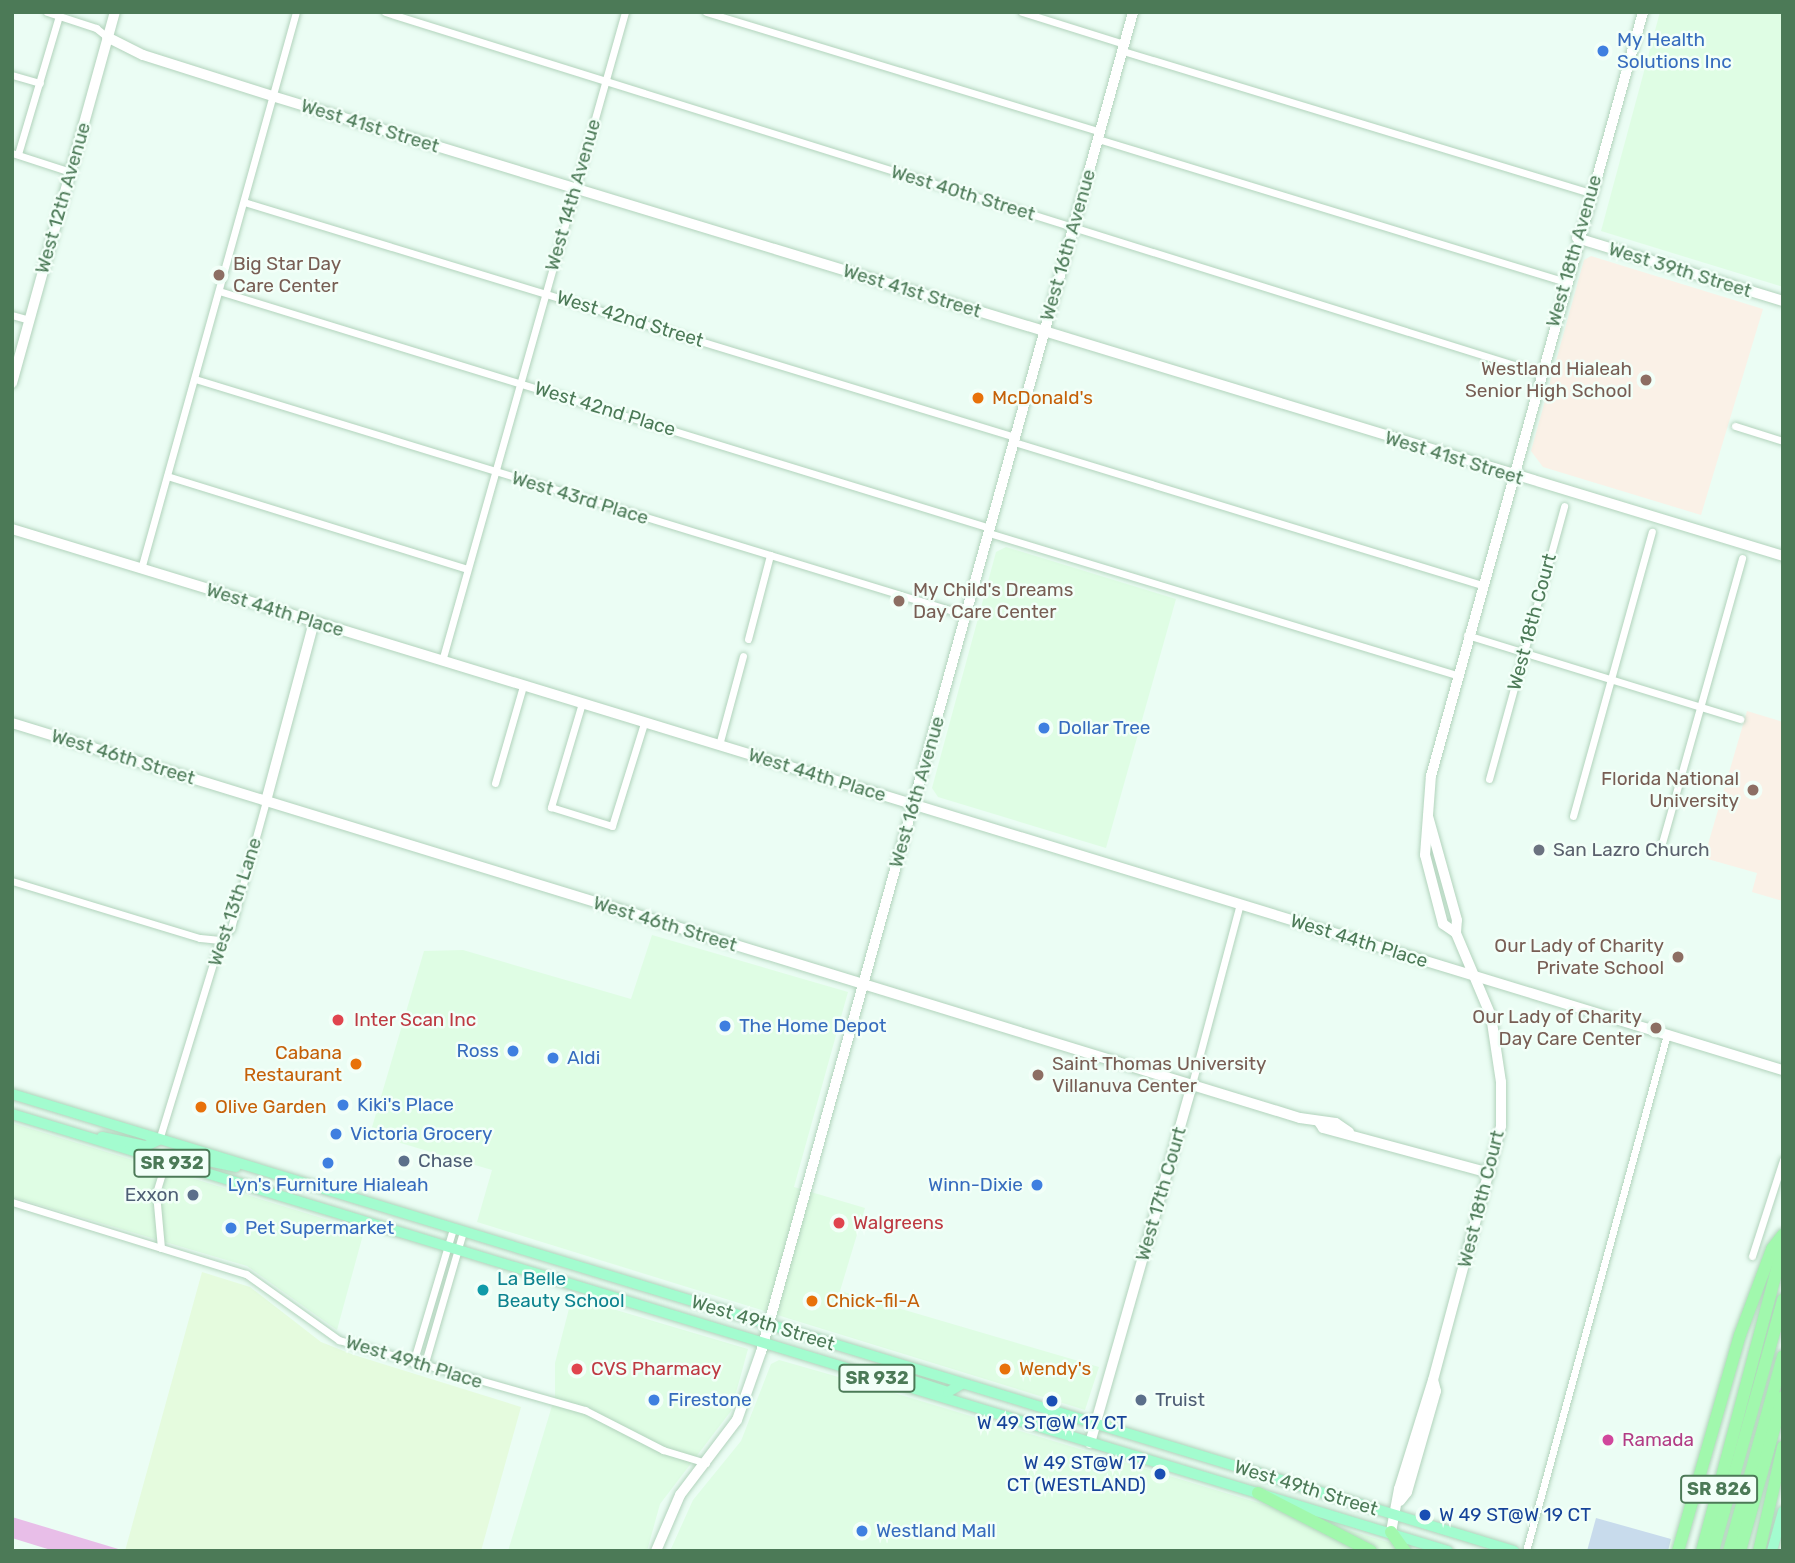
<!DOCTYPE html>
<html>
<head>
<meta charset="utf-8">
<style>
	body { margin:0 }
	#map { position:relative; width:1795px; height:1563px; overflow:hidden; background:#ebfdf4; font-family:Rubik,sans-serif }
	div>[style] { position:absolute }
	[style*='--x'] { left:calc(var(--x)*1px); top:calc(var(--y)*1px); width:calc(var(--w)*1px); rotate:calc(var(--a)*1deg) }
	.commercial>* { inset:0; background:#dffde4 }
	.education>* { inset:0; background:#faf1e7 }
	.medical>* { inset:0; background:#e5fbde }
	.green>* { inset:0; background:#c8dbec }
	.water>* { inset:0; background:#e8bee8 }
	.roads { filter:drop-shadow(0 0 2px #b2d3bc) drop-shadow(0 0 2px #b2d3bc) }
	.street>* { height:7px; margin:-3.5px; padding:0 3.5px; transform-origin:3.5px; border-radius:3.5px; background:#fff }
	.secondary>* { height:10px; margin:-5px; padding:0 5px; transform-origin:5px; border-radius:5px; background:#fff }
	.primary>* { height:10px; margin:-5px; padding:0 5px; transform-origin:5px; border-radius:5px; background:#a3fccf }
	.highway>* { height:12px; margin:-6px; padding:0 6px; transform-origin:6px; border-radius:6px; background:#a1f8ad }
	.dots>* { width:19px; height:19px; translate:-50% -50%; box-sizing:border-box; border:4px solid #f2fff8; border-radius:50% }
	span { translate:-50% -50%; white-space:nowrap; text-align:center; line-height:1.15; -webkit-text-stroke:5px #f2fff8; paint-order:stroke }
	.shield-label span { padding:2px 5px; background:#f2fff8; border:2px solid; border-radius:5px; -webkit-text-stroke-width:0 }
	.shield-label { font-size:18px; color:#4c7a57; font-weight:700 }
	.shop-label { font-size:19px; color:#366cbe }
	.left { translate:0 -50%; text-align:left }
	.right { translate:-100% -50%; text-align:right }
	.street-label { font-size:19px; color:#4c7a57 }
	.education-label { font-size:19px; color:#785e54 }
	.food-label { font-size:19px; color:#c56008 }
	.worship-label { font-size:19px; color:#5b616d }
	.health-label { font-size:19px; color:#be3a42 }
	.service-label { font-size:19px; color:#4e5e75 }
	.culture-label { font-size:19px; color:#0d838f }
	.transit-label { font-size:19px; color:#164399 }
	.hotel-label { font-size:19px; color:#b23c85 }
	.frame { position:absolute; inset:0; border:14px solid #4c7a57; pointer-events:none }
</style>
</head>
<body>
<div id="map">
	<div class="commercial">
		<i style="clip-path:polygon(1660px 12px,1783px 12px,1783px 287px,1601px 231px)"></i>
		<i style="clip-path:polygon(1006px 547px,1176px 599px,1106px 848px,938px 797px,932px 788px,996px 552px)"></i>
		<i style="clip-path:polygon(652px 935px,848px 992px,794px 1187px,865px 1208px,840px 1291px,1099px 1367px,1085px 1410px,477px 1222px,492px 1170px,370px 1134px,424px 951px,463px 950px,631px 999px)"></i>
		<i style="clip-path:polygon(12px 1123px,364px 1231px,337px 1330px,247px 1266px,12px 1197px)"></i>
		<i style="clip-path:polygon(572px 1297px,748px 1349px,731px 1411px,660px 1504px,647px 1551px,508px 1551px,555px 1396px,555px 1363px)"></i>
		<i style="clip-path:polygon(779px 1360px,891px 1392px,1418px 1551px,670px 1551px,693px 1500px,741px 1441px,771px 1364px)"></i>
	</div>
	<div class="education">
		<i style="clip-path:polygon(1591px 256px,1763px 309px,1701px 515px,1543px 467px,1531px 451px,1584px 260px)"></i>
		<i style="clip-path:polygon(1747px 711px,1783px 722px,1783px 901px,1752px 892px,1757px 873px,1704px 858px)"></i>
	</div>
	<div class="medical">
		<i style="clip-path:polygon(202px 1272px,250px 1287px,321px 1342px,354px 1355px,521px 1407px,481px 1551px,125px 1551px)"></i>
	</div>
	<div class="green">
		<i style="clip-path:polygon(1596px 1518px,1671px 1539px,1668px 1551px,1587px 1551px)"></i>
	</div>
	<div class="water">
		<i style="clip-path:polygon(12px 1517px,125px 1551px,54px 1551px,12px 1538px)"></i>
	</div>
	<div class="roads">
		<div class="street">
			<i style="--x:47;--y:12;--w:52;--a:18.1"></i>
			<i style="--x:96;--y:28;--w:14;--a:39"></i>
			<i style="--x:385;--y:12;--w:1210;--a:17.36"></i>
			<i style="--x:706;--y:12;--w:412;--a:16.9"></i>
			<i style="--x:1022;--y:12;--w:107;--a:17.4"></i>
			<i style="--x:1123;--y:51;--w:488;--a:16.9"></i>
			<i style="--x:12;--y:75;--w:29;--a:16"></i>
			<i style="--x:1098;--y:139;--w:488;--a:17"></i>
			<i style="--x:12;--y:153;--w:62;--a:17.9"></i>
			<i style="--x:18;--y:154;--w:144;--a:-73.5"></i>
			<i style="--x:244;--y:202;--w:806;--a:16.95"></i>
			<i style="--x:219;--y:291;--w:807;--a:17.09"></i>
			<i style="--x:12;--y:315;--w:18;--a:16"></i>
			<i style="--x:195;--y:379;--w:806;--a:17.02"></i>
			<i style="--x:1735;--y:426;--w:50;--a:17.4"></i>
			<i style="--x:1014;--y:442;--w:488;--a:17"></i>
			<i style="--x:167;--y:476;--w:314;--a:17.2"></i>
			<i style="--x:989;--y:533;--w:488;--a:16.9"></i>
			<i style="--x:141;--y:569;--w:578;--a:-74.45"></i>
			<i style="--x:1467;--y:635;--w:286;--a:17.1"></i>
			<i style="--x:748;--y:639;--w:87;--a:-75.3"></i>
			<i style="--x:442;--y:661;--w:674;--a:-74.25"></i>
			<i style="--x:582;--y:703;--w:109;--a:106.6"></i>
			<i style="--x:551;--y:807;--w:64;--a:17.3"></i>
			<i style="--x:612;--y:826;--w:108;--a:-72.7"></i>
			<i style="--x:719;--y:745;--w:92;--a:-74.9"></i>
			<i style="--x:1489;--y:779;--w:283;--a:-74.6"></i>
			<i style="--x:495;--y:783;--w:101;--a:-73.9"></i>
			<i style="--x:1573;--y:816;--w:295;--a:-74.5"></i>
			<i style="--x:1662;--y:843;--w:296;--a:-74.3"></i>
			<i style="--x:12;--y:881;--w:196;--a:16.9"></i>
			<i style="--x:200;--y:938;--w:20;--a:6"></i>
			<i style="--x:1192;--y:1084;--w:186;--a:-75.1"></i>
			<i style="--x:159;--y:1140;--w:209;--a:-73"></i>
			<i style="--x:220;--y:940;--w:16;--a:-47"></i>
			<i style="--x:231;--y:928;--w:132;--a:-74.6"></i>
			<i style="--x:12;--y:1202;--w:245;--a:17.1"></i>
			<i style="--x:246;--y:1274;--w:114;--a:35.4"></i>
			<i style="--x:339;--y:1340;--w:256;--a:15.9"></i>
			<i style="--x:585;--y:1410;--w:88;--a:27.1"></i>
			<i style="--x:663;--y:1450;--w:45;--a:16.8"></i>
			<i style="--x:161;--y:1248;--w:55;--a:-95.2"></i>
			<i style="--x:156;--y:1193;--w:34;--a:-73"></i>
			<i style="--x:1752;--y:1256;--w:101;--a:-72.1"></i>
			<i style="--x:413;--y:1363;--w:140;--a:-73.4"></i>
			<i style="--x:424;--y:1366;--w:140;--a:-73.8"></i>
			<i style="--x:1526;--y:1551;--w:536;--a:-74.74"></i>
		</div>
		<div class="secondary">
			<i style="--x:107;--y:37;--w:40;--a:26.6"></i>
			<i style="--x:143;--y:55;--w:135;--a:17.6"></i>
			<i style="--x:272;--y:96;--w:1579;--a:16.93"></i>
			<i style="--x:1577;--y:238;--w:215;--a:17"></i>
			<i style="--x:12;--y:383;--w:385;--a:-74.5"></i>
			<i style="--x:12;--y:529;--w:1852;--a:16.99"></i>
			<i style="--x:12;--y:723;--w:1347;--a:17.05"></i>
			<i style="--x:1300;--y:1118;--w:36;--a:8"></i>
			<i style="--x:1336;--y:1123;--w:16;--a:35"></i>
			<i style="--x:266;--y:801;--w:185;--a:-75"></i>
			<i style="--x:1456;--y:933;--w:16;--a:-145"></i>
			<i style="--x:1443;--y:924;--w:71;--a:-104.6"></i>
			<i style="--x:1425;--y:855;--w:79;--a:-85.7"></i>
			<i style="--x:1431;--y:776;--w:793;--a:-74.49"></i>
			<i style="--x:1319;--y:1122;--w:7;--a:56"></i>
			<i style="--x:1323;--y:1128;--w:173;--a:15.1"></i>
			<i style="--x:1090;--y:1443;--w:373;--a:-74.1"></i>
			<i style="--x:1400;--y:1501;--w:11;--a:-52"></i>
			<i style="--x:1407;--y:1492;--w:105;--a:-74"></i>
			<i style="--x:1436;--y:1391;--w:11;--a:-105"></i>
			<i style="--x:1391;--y:1532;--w:44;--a:-79.5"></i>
			<i style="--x:1399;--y:1489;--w:114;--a:-72.7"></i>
			<i style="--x:1433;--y:1380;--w:263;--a:-75"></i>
			<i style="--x:1501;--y:1126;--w:44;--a:-90"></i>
			<i style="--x:1501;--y:1082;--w:67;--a:-98.6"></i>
			<i style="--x:1491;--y:1016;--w:90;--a:-112.9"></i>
			<i style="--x:1456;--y:933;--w:13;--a:-86"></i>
			<i style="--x:1457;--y:920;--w:108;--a:-105.6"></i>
			<i style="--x:656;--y:1551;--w:61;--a:-66.8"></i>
			<i style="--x:680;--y:1495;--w:94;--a:-52.8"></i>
			<i style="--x:737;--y:1420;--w:72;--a:-70.6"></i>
			<i style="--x:761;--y:1352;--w:1391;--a:-74.48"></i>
		</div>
		<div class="primary">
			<i style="--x:12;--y:1094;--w:1570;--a:16.92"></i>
			<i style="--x:12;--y:1114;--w:1501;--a:16.93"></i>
			<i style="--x:102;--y:1137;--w:45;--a:11.6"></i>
			<i style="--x:146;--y:1146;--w:14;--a:-25"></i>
			<i style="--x:166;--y:1161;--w:15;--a:-23"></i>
			<i style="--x:180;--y:1155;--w:57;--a:12.1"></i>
			<i style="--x:890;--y:1382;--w:16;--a:-15"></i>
			<i style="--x:905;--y:1378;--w:45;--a:18"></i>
			<i style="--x:948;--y:1392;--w:16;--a:-30"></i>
			<i style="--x:1772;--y:1551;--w:41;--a:-74.6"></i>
		</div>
		<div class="highway">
			<i style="--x:1258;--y:1493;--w:127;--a:27.2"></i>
			<i style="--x:1391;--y:1532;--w:24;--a:54"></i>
			<i style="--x:1678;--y:1551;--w:225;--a:-74"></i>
			<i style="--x:1740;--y:1335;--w:92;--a:-69.6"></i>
			<i style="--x:1772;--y:1249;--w:18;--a:-52"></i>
			<i style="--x:1702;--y:1551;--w:315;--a:-75.1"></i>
			<i style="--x:1713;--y:1551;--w:261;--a:-74.4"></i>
			<i style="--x:1729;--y:1551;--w:202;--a:-74.5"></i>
			<i style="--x:1740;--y:1551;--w:160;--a:-74.4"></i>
			<i style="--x:1759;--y:1551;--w:107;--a:-77"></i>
		</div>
	</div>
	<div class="dots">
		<i style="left:1603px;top:51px;background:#3f7fe0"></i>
		<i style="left:219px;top:275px;background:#8d6e63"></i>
		<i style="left:1646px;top:380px;background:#8d6e63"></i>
		<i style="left:978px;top:398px;background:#e8710a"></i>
		<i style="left:899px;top:601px;background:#8d6e63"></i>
		<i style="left:1044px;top:728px;background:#3f7fe0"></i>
		<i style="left:1753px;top:790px;background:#8d6e63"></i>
		<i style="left:1539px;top:850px;background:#6b7280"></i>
		<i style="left:1678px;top:957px;background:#8d6e63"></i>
		<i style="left:338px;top:1020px;background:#e0444e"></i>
		<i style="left:725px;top:1026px;background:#3f7fe0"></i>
		<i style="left:1656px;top:1028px;background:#8d6e63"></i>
		<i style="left:513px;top:1051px;background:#3f7fe0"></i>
		<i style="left:553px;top:1058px;background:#3f7fe0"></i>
		<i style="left:356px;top:1064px;background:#e8710a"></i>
		<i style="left:1038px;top:1075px;background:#8d6e63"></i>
		<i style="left:343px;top:1105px;background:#3f7fe0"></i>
		<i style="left:201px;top:1107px;background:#e8710a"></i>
		<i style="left:336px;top:1134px;background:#3f7fe0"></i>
		<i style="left:404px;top:1161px;background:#5c6f8a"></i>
		<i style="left:328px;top:1163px;background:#3f7fe0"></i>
		<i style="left:1037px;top:1185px;background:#3f7fe0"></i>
		<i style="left:193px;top:1195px;background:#5c6f8a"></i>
		<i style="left:839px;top:1223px;background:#e0444e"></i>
		<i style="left:231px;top:1228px;background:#3f7fe0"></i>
		<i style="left:483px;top:1290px;background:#0f9aa8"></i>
		<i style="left:812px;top:1301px;background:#e8710a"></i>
		<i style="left:577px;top:1369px;background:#e0444e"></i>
		<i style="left:1005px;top:1369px;background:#e8710a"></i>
		<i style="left:654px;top:1400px;background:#3f7fe0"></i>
		<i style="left:1141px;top:1400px;background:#5c6f8a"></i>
		<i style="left:1052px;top:1401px;background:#1a4fb4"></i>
		<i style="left:1608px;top:1440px;background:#d1479c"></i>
		<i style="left:1160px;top:1474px;background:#1a4fb4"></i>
		<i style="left:1425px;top:1515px;background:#1a4fb4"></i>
		<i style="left:862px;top:1531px;background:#3f7fe0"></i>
	</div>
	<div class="shield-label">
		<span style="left:172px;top:1163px">SR 932</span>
		<span style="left:877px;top:1378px">SR 932</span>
		<span style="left:1719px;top:1489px">SR 826</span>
	</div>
	<div class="shop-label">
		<span class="left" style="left:1617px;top:51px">My Health<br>Solutions Inc</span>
		<span class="left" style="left:1058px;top:728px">Dollar Tree</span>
		<span class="left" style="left:739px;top:1026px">The Home Depot</span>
		<span class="right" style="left:499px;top:1051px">Ross</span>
		<span class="left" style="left:567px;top:1058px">Aldi</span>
		<span class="left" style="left:357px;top:1105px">Kiki's Place</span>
		<span class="left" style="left:350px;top:1134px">Victoria Grocery</span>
		<span style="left:328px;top:1185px">Lyn's Furniture Hialeah</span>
		<span class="right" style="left:1023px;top:1185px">Winn-Dixie</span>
		<span class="left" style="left:245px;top:1228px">Pet Supermarket</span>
		<span class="left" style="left:668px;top:1400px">Firestone</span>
		<span class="left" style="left:876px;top:1531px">Westland Mall</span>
	</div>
	<div class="street-label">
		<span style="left:370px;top:126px;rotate:17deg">West 41st Street</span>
		<span style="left:963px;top:193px;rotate:17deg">West 40th Street</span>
		<span style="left:573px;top:195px;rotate:-74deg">West 14th Avenue</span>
		<span style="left:63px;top:198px;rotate:-74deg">West 12th Avenue</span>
		<span style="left:1068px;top:245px;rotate:-74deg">West 16th Avenue</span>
		<span style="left:1574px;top:251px;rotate:-74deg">West 18th Avenue</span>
		<span style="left:1680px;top:270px;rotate:17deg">West 39th Street</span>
		<span style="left:912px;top:291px;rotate:17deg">West 41st Street</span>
		<span style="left:630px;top:319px;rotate:17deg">West 42nd Street</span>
		<span style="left:605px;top:409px;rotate:17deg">West 42nd Place</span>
		<span style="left:1454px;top:458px;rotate:17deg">West 41st Street</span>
		<span style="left:580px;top:498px;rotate:17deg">West 43rd Place</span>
		<span style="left:275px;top:610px;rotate:17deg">West 44th Place</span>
		<span style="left:1532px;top:622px;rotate:-75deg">West 18th Court</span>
		<span style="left:123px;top:757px;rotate:17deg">West 46th Street</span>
		<span style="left:817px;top:775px;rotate:17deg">West 44th Place</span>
		<span style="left:917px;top:792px;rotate:-74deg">West 16th Avenue</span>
		<span style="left:235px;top:902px;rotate:-72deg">West 13th Lane</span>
		<span style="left:665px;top:924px;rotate:17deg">West 46th Street</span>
		<span style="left:1359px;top:941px;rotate:17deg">West 44th Place</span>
		<span style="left:1161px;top:1194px;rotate:-74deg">West 17th Court</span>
		<span style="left:1481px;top:1199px;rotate:-76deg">West 18th Court</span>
		<span style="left:763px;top:1323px;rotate:17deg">West 49th Street</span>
		<span style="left:414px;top:1362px;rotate:17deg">West 49th Place</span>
		<span style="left:1306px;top:1488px;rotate:17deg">West 49th Street</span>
	</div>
	<div class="education-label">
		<span class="left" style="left:233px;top:275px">Big Star Day<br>Care Center</span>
		<span class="right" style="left:1632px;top:380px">Westland Hialeah<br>Senior High School</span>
		<span class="left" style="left:913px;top:601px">My Child's Dreams<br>Day Care Center</span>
		<span class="right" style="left:1739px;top:790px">Florida National<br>University</span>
		<span class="right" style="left:1664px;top:957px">Our Lady of Charity<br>Private School</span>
		<span class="right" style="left:1642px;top:1028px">Our Lady of Charity<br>Day Care Center</span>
		<span class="left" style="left:1052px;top:1075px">Saint Thomas University<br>Villanuva Center</span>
	</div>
	<div class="food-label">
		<span class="left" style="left:992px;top:398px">McDonald's</span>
		<span class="right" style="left:342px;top:1064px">Cabana<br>Restaurant</span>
		<span class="left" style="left:215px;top:1107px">Olive Garden</span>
		<span class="left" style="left:826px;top:1301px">Chick-fil-A</span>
		<span class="left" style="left:1019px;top:1369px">Wendy's</span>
	</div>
	<div class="worship-label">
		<span class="left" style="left:1553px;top:850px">San Lazro Church</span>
	</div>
	<div class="health-label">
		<span class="left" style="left:354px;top:1020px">Inter Scan Inc</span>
		<span class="left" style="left:853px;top:1223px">Walgreens</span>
		<span class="left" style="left:591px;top:1369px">CVS Pharmacy</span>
	</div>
	<div class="service-label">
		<span class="left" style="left:418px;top:1161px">Chase</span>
		<span class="right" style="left:179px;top:1195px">Exxon</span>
		<span class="left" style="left:1155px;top:1400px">Truist</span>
	</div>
	<div class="culture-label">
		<span class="left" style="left:497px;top:1290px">La Belle<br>Beauty School</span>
	</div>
	<div class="transit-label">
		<span style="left:1052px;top:1423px">W 49 ST@W 17 CT</span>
		<span class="right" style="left:1146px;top:1474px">W 49 ST@W 17<br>CT (WESTLAND)</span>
		<span class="left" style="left:1439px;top:1515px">W 49 ST@W 19 CT</span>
	</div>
	<div class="hotel-label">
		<span class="left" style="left:1622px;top:1440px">Ramada</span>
	</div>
	<div class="frame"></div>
</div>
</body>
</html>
